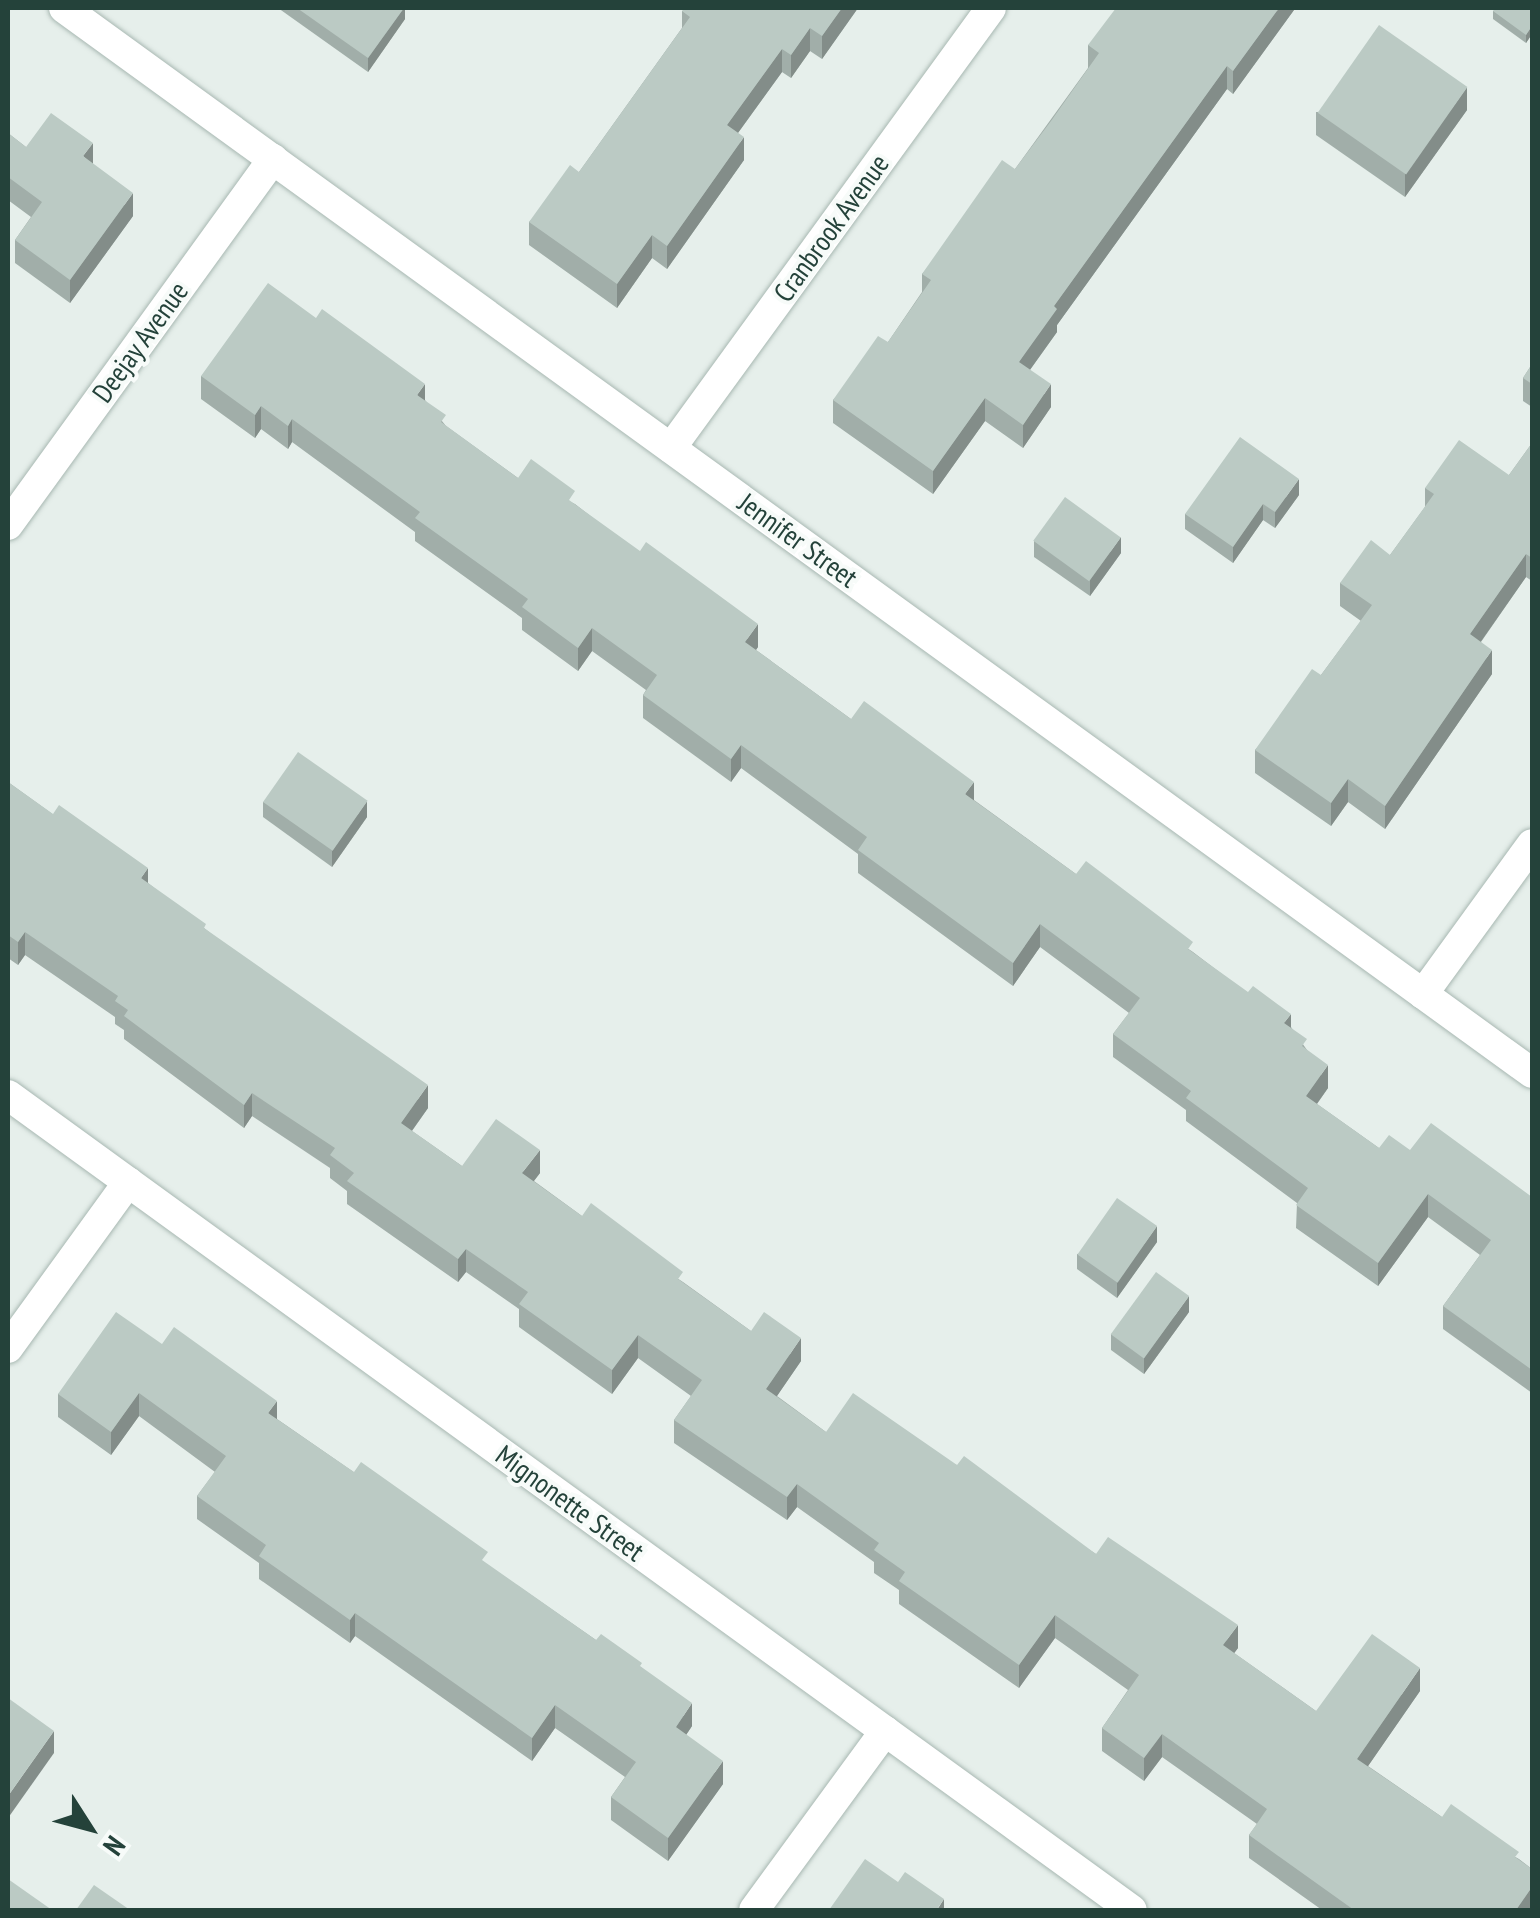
<!DOCTYPE html>
<html>
<head>
<meta charset="utf-8">
<style>
	body { margin:0 }
	#map { position:relative; width:1540px; height:1918px; overflow:hidden; background:#e6efeb; font-family:"PT Sans Narrow",sans-serif }
	div>[style] { position:absolute }
	[style*='--x'] { left:calc(var(--x)*1px); top:calc(var(--y)*1px); width:calc(var(--w)*1px); rotate:calc(var(--a)*1deg) }
	.roads { filter:drop-shadow(0 0 2px #a8b8b2) drop-shadow(0 0 2px #a8b8b2) }
	.minor>* { height:30px; margin:-15px; padding:0 15px; transform-origin:15px; border-radius:15px; background:#fff }
	.wall>* { inset:0; background:#a1aea9 }
	.shaded-wall>* { inset:0; background:#838d89 }
	.building>* { inset:0; background:#bbcac4; transform-origin:0 0 }
	span { translate:-50% -50%; white-space:nowrap; text-align:center; line-height:1.15; -webkit-text-stroke:8px #f7fbf9; paint-order:stroke }
	.street-label { font-size:28px; color:#24423a }
	.frame { position:absolute; inset:0; border:10px solid #24423a; pointer-events:none }
	.north { position:absolute; left:40px; top:1778px; width:100px; height:100px; -webkit-text-stroke:8px #f7fbf9; paint-order:stroke; rotate:126deg; font-size:28px; font-weight:700; line-height:40px; text-align:center; color:#24423a }
	.north::after { content:''; display:block; margin:auto; width:35px; height:45px; background:#24423a; clip-path:polygon(50% 0,100% 100%,50% 72%,0 100%) }
</style>
</head>
<body>
<div id="map">
	<div class="roads">
		<div class="minor">
			<i style="--x:64;--y:8;--w:1814;--a:35.96"></i>
			<i style="--x:671;--y:448;--w:544;--a:-53.97"></i>
			<i style="--x:8;--y:525;--w:452;--a:-54.1"></i>
			<i style="--x:1423;--y:994;--w:185;--a:-54"></i>
			<i style="--x:8;--y:1095;--w:1388;--a:35.95"></i>
			<i style="--x:8;--y:1348;--w:205;--a:-54.1"></i>
			<i style="--x:754;--y:1910;--w:222;--a:-53.8"></i>
		</div>
	</div>
	<div class="wall">
		<i style="clip-path:polygon(278px 8px,405px 8px,405px 19px,368px 72px)"></i>
		<i style="clip-path:polygon(858px 8px,822px 59px,810px 51px,791px 78px,782px 72px,738px 133px,744px 160px,667px 269px,652px 258px,617px 308px,529px 245px,529px 222px,579px 172px,682px 28px,682px 11px)"></i>
		<i style="clip-path:polygon(1294px 8px,1294px 10px,1233px 94px,1227px 89px,1057px 325px,1057px 332px,1030px 370px,1051px 407px,1023px 448px,985px 421px,933px 494px,833px 423px,833px 400px,888px 342px,922px 292px,922px 274px,1015px 169px,1088px 68px,1088px 45px)"></i>
		<i style="clip-path:polygon(1532px 8px,1532px 34px,1526px 43px,1493px 19px,1493px 11px)"></i>
		<i style="clip-path:polygon(1467px 110px,1405px 197px,1316px 135px,1316px 112px)"></i>
		<i style="clip-path:polygon(8px 133px,26px 147px,93px 164px,133px 216px,70px 303px,15px 263px,15px 240px,31px 217px,8px 200px)"></i>
		<i style="clip-path:polygon(1532px 364px,1532px 407px,1523px 401px,1523px 378px)"></i>
		<i style="clip-path:polygon(201px 376px,425px 400px,446px 426px,518px 478px,575px 504px,758px 647px,756px 650px,851px 719px,974px 800px,1076px 874px,1193px 952px,1291px 1027px,1307px 1050px,1328px 1088px,1317px 1104px,1379px 1148px,1410px 1150px,1532px 1197px,1532px 1393px,1443px 1329px,1443px 1306px,1480px 1255px,1428px 1217px,1378px 1286px,1296px 1228px,1297px 1203px,1186px 1121px,1186px 1110px,1113px 1057px,1113px 1034px,1129px 1013px,1040px 947px,1013px 986px,858px 873px,858px 854px,741px 768px,731px 782px,643px 718px,643px 695px,646px 690px,592px 651px,578px 671px,522px 630px,522px 618px,415px 541px,415px 532px,292px 442px,288px 449px,261px 429px,255px 438px,201px 399px)"></i>
		<i style="clip-path:polygon(1532px 443px,1532px 581px,1526px 577px,1481px 642px,1492px 674px,1385px 829px,1348px 802px,1331px 826px,1255px 773px,1255px 750px,1321px 675px,1361px 621px,1340px 606px,1340px 583px,1390px 555px,1425px 507px,1425px 488px,1509px 475px)"></i>
		<i style="clip-path:polygon(1299px 495px,1275px 528px,1263px 520px,1233px 563px,1185px 529px,1185px 514px)"></i>
		<i style="clip-path:polygon(1034px 541px,1121px 553px,1090px 596px,1034px 557px)"></i>
		<i style="clip-path:polygon(8px 782px,148px 883px,428px 1108px,412px 1131px,462px 1166px,540px 1173px,534px 1181px,582px 1216px,683px 1282px,751px 1331px,801px 1361px,777px 1396px,826px 1432px,957px 1465px,1096px 1554px,1238px 1648px,1234px 1653px,1316px 1711px,1420px 1691px,1368px 1766px,1442px 1817px,1519px 1859px,1532px 1869px,1532px 1910px,1322px 1910px,1249px 1858px,1249px 1835px,1257px 1824px,1162px 1757px,1144px 1781px,1102px 1751px,1102px 1728px,1128px 1690px,1055px 1638px,1019px 1688px,899px 1604px,899px 1590px,874px 1573px,874px 1562px,797px 1507px,787px 1520px,674px 1443px,674px 1420px,691px 1396px,638px 1358px,612px 1394px,519px 1327px,519px 1309px,466px 1272px,458px 1282px,347px 1204px,347px 1191px,330px 1178px,330px 1168px,252px 1116px,244px 1128px,124px 1039px,124px 1030px,115px 1024px,115px 1017px,25px 955px,18px 965px,8px 958px)"></i>
		<i style="clip-path:polygon(263px 802px,367px 817px,332px 867px,263px 817px)"></i>
		<i style="clip-path:polygon(1157px 1242px,1117px 1298px,1077px 1269px,1077px 1254px)"></i>
		<i style="clip-path:polygon(1189px 1312px,1144px 1374px,1111px 1350px,1111px 1334px)"></i>
		<i style="clip-path:polygon(162px 1344px,277px 1419px,596px 1640px,642px 1668px,692px 1726px,686px 1735px,723px 1784px,668px 1861px,611px 1820px,611px 1797px,625px 1777px,555px 1728px,532px 1761px,355px 1636px,350px 1643px,259px 1579px,259px 1563px,197px 1519px,197px 1496px,215px 1472px,139px 1416px,111px 1455px,58px 1417px,58px 1394px)"></i>
	</div>
	<div class="shaded-wall">
		<i style="clip-path:polygon(404px 8px,405px 8px,405px 19px,368px 72px,368px 58px)"></i>
		<i style="clip-path:polygon(842px 8px,858px 8px,822px 59px,822px 36px)"></i>
		<i style="clip-path:polygon(1279px 8px,1294px 8px,1294px 10px,1233px 94px,1233px 71px)"></i>
		<i style="clip-path:polygon(1532px 26px,1532px 34px,1526px 43px,1526px 35px)"></i>
		<i style="clip-path:polygon(810px 28px,810px 51px,791px 78px,791px 55px)"></i>
		<i style="clip-path:polygon(782px 49px,782px 72px,727px 148px,727px 125px)"></i>
		<i style="clip-path:polygon(1227px 66px,1227px 89px,1057px 325px,1057px 332px,1019px 385px,1019px 362px,1054px 306px)"></i>
		<i style="clip-path:polygon(1467px 87px,1467px 110px,1405px 197px,1405px 174px)"></i>
		<i style="clip-path:polygon(744px 137px,744px 160px,667px 269px,667px 246px)"></i>
		<i style="clip-path:polygon(93px 143px,93px 166px,83px 156px)"></i>
		<i style="clip-path:polygon(133px 193px,133px 216px,70px 303px,70px 280px)"></i>
		<i style="clip-path:polygon(652px 235px,652px 258px,617px 308px,617px 284px)"></i>
		<i style="clip-path:polygon(425px 384px,425px 407px,417px 395px)"></i>
		<i style="clip-path:polygon(1051px 384px,1051px 407px,1023px 448px,1023px 425px)"></i>
		<i style="clip-path:polygon(985px 398px,985px 421px,933px 494px,933px 471px)"></i>
		<i style="clip-path:polygon(261px 406px,261px 429px,255px 438px,255px 415px)"></i>
		<i style="clip-path:polygon(292px 419px,292px 442px,288px 449px,288px 426px)"></i>
		<i style="clip-path:polygon(1299px 479px,1299px 495px,1275px 528px,1275px 512px)"></i>
		<i style="clip-path:polygon(1263px 504px,1263px 520px,1233px 563px,1233px 547px)"></i>
		<i style="clip-path:polygon(1121px 537px,1121px 553px,1090px 596px,1090px 580px)"></i>
		<i style="clip-path:polygon(1526px 554px,1526px 577px,1470px 657px,1470px 634px)"></i>
		<i style="clip-path:polygon(758px 624px,758px 647px,745px 665px,745px 642px)"></i>
		<i style="clip-path:polygon(592px 628px,592px 651px,578px 671px,578px 648px)"></i>
		<i style="clip-path:polygon(1492px 650px,1492px 674px,1385px 829px,1385px 806px)"></i>
		<i style="clip-path:polygon(741px 745px,741px 768px,731px 782px,731px 759px)"></i>
		<i style="clip-path:polygon(1348px 779px,1348px 802px,1331px 826px,1331px 803px)"></i>
		<i style="clip-path:polygon(974px 782px,974px 805px,965px 794px)"></i>
		<i style="clip-path:polygon(367px 801px,367px 817px,332px 867px,332px 851px)"></i>
		<i style="clip-path:polygon(148px 868px,148px 891px,141px 878px)"></i>
		<i style="clip-path:polygon(1040px 924px,1040px 947px,1013px 986px,1013px 963px)"></i>
		<i style="clip-path:polygon(25px 932px,25px 955px,18px 965px,18px 942px)"></i>
		<i style="clip-path:polygon(1291px 1014px,1291px 1036px,1284px 1023px)"></i>
		<i style="clip-path:polygon(1328px 1065px,1328px 1088px,1306px 1119px,1306px 1096px)"></i>
		<i style="clip-path:polygon(428px 1085px,428px 1108px,401px 1146px,401px 1123px)"></i>
		<i style="clip-path:polygon(252px 1093px,252px 1116px,244px 1128px,244px 1105px)"></i>
		<i style="clip-path:polygon(540px 1150px,540px 1173px,522px 1196px,522px 1173px)"></i>
		<i style="clip-path:polygon(1428px 1194px,1428px 1217px,1378px 1286px,1378px 1263px)"></i>
		<i style="clip-path:polygon(1157px 1226px,1157px 1242px,1117px 1298px,1117px 1282px)"></i>
		<i style="clip-path:polygon(466px 1249px,466px 1272px,458px 1282px,458px 1259px)"></i>
		<i style="clip-path:polygon(1189px 1296px,1189px 1312px,1144px 1374px,1144px 1358px)"></i>
		<i style="clip-path:polygon(638px 1335px,638px 1358px,612px 1394px,612px 1370px)"></i>
		<i style="clip-path:polygon(801px 1338px,801px 1361px,766px 1412px,766px 1389px)"></i>
		<i style="clip-path:polygon(139px 1393px,139px 1416px,111px 1455px,111px 1432px)"></i>
		<i style="clip-path:polygon(277px 1401px,277px 1424px,268px 1413px)"></i>
		<i style="clip-path:polygon(797px 1484px,797px 1507px,787px 1520px,787px 1497px)"></i>
		<i style="clip-path:polygon(355px 1613px,355px 1636px,350px 1643px,350px 1620px)"></i>
		<i style="clip-path:polygon(1055px 1615px,1055px 1638px,1019px 1688px,1019px 1665px)"></i>
		<i style="clip-path:polygon(1238px 1625px,1238px 1648px,1223px 1668px,1223px 1645px)"></i>
		<i style="clip-path:polygon(1420px 1668px,1420px 1691px,1357px 1782px,1357px 1759px)"></i>
		<i style="clip-path:polygon(692px 1703px,692px 1726px,676px 1750px,676px 1727px)"></i>
		<i style="clip-path:polygon(555px 1705px,555px 1728px,532px 1761px,532px 1738px)"></i>
		<i style="clip-path:polygon(54px 1731px,54px 1753px,8px 1818px,8px 1796px)"></i>
		<i style="clip-path:polygon(1162px 1734px,1162px 1757px,1144px 1781px,1144px 1758px)"></i>
		<i style="clip-path:polygon(723px 1761px,723px 1784px,668px 1861px,668px 1838px)"></i>
		<i style="clip-path:polygon(1532px 1887px,1532px 1910px,1516px 1910px)"></i>
		<i style="clip-path:polygon(944px 1899px,944px 1910px,937px 1910px)"></i>
	</div>
	<div class="building">
		<i style="clip-path:polygon(297px 8px,404px 8px,368px 58px)"></i>
		<i style="clip-path:polygon(684px 8px,842px 8px,822px 36px,810px 28px,791px 55px,782px 49px,727px 125px,744px 137px,667px 246px,652px 235px,617px 284px,529px 222px,570px 165px,579px 172px,690px 17px,682px 11px)"></i>
		<i style="clip-path:polygon(1116px 8px,1279px 8px,1233px 71px,1227px 66px,1054px 306px,1057px 309px,1019px 362px,1051px 384px,1023px 425px,985px 398px,933px 471px,833px 400px,878px 336px,888px 342px,931px 280px,922px 274px,1002px 160px,1015px 169px,1051px 121px,1099px 53px,1088px 45px)"></i>
		<i style="clip-path:polygon(1495px 8px,1532px 8px,1532px 26px,1526px 35px,1493px 11px)"></i>
		<i style="left:1379px;top:25px;width:108px;height:107px;rotate:35deg"></i>
		<i style="clip-path:polygon(51px 113px,93px 143px,83px 156px,133px 193px,70px 280px,15px 240px,42px 202px,8px 177px,8px 133px,26px 147px)"></i>
		<i style="clip-path:polygon(268px 283px,316px 318px,322px 309px,425px 384px,417px 395px,446px 415px,441px 422px,518px 478px,531px 459px,575px 491px,569px 500px,640px 551px,646px 542px,687px 572px,758px 624px,745px 642px,851px 719px,864px 701px,974px 782px,965px 794px,1076px 874px,1086px 861px,1193px 942px,1188px 949px,1248px 992px,1253px 986px,1291px 1014px,1284px 1023px,1307px 1039px,1302px 1046px,1328px 1065px,1306px 1096px,1379px 1148px,1389px 1135px,1410px 1150px,1431px 1123px,1532px 1197px,1532px 1370px,1443px 1306px,1491px 1240px,1428px 1194px,1378px 1263px,1296px 1205px,1308px 1188px,1186px 1098px,1191px 1091px,1113px 1034px,1140px 998px,1040px 924px,1013px 963px,858px 850px,867px 837px,741px 745px,731px 759px,643px 695px,657px 675px,592px 628px,578px 648px,522px 607px,528px 599px,415px 518px,420px 512px,292px 419px,288px 426px,261px 406px,255px 415px,201px 376px)"></i>
		<i style="clip-path:polygon(1532px 364px,1532px 384px,1523px 378px)"></i>
		<i style="clip-path:polygon(1240px 437px,1299px 479px,1275px 512px,1263px 504px,1233px 547px,1185px 514px)"></i>
		<i style="clip-path:polygon(1459px 440px,1509px 475px,1532px 443px,1532px 558px,1526px 554px,1470px 634px,1492px 650px,1385px 806px,1348px 779px,1331px 803px,1255px 750px,1312px 669px,1321px 675px,1372px 605px,1340px 583px,1371px 540px,1390px 555px,1434px 494px,1425px 488px)"></i>
		<i style="left:1065px;top:497px;width:69px;height:54px;rotate:36deg"></i>
		<i style="left:298px;top:752px;width:85px;height:61px;rotate:35deg"></i>
		<i style="clip-path:polygon(8px 782px,53px 814px,59px 805px,148px 868px,141px 878px,206px 924px,204px 928px,428px 1085px,401px 1123px,462px 1166px,496px 1119px,540px 1150px,522px 1173px,582px 1216px,591px 1203px,683px 1272px,678px 1279px,751px 1331px,764px 1312px,801px 1338px,766px 1389px,826px 1432px,853px 1393px,957px 1465px,964px 1456px,1096px 1554px,1108px 1537px,1238px 1625px,1223px 1645px,1316px 1711px,1372px 1634px,1420px 1668px,1357px 1759px,1442px 1817px,1451px 1804px,1519px 1852px,1515px 1857px,1532px 1869px,1532px 1887px,1516px 1910px,1354px 1910px,1249px 1835px,1267px 1809px,1162px 1734px,1144px 1758px,1102px 1728px,1139px 1675px,1055px 1615px,1019px 1665px,899px 1581px,905px 1572px,874px 1550px,879px 1543px,797px 1484px,787px 1497px,674px 1420px,702px 1380px,638px 1335px,612px 1370px,519px 1304px,528px 1292px,466px 1249px,458px 1259px,347px 1181px,354px 1173px,330px 1155px,335px 1148px,252px 1093px,244px 1105px,124px 1016px,128px 1010px,115px 1001px,118px 996px,25px 932px,18px 942px,8px 935px)"></i>
		<i style="left:1117px;top:1198px;width:49px;height:69px;rotate:35deg"></i>
		<i style="left:1156px;top:1272px;width:41px;height:77px;rotate:36deg"></i>
		<i style="clip-path:polygon(116px 1312px,162px 1344px,174px 1327px,277px 1401px,268px 1413px,354px 1472px,361px 1462px,488px 1552px,482px 1560px,596px 1640px,601px 1634px,642px 1663px,640px 1666px,692px 1703px,676px 1727px,723px 1761px,668px 1838px,611px 1797px,636px 1762px,555px 1705px,532px 1738px,355px 1613px,350px 1620px,259px 1556px,266px 1545px,197px 1496px,226px 1456px,139px 1393px,111px 1432px,58px 1394px)"></i>
		<i style="clip-path:polygon(8px 1698px,54px 1731px,8px 1796px)"></i>
		<i style="clip-path:polygon(865px 1859px,898px 1882px,905px 1872px,944px 1899px,937px 1909px,938px 1910px,829px 1910px)"></i>
		<i style="clip-path:polygon(8px 1879px,52px 1910px,8px 1910px)"></i>
		<i style="clip-path:polygon(94px 1885px,130px 1910px,76px 1910px)"></i>
	</div>
	<div class="street-label">
		<span style="left:831px;top:228px;rotate:-54deg">Cranbrook Avenue</span>
		<span style="left:140px;top:342px;rotate:-54deg">Deejay Avenue</span>
		<span style="left:798px;top:540px;rotate:36deg">Jennifer Street</span>
		<span style="left:570px;top:1503px;rotate:36deg">Mignonette Street</span>
	</div>
	<div class="frame"></div>
	<div class="north">N</div>
</div>
</body>
</html>
